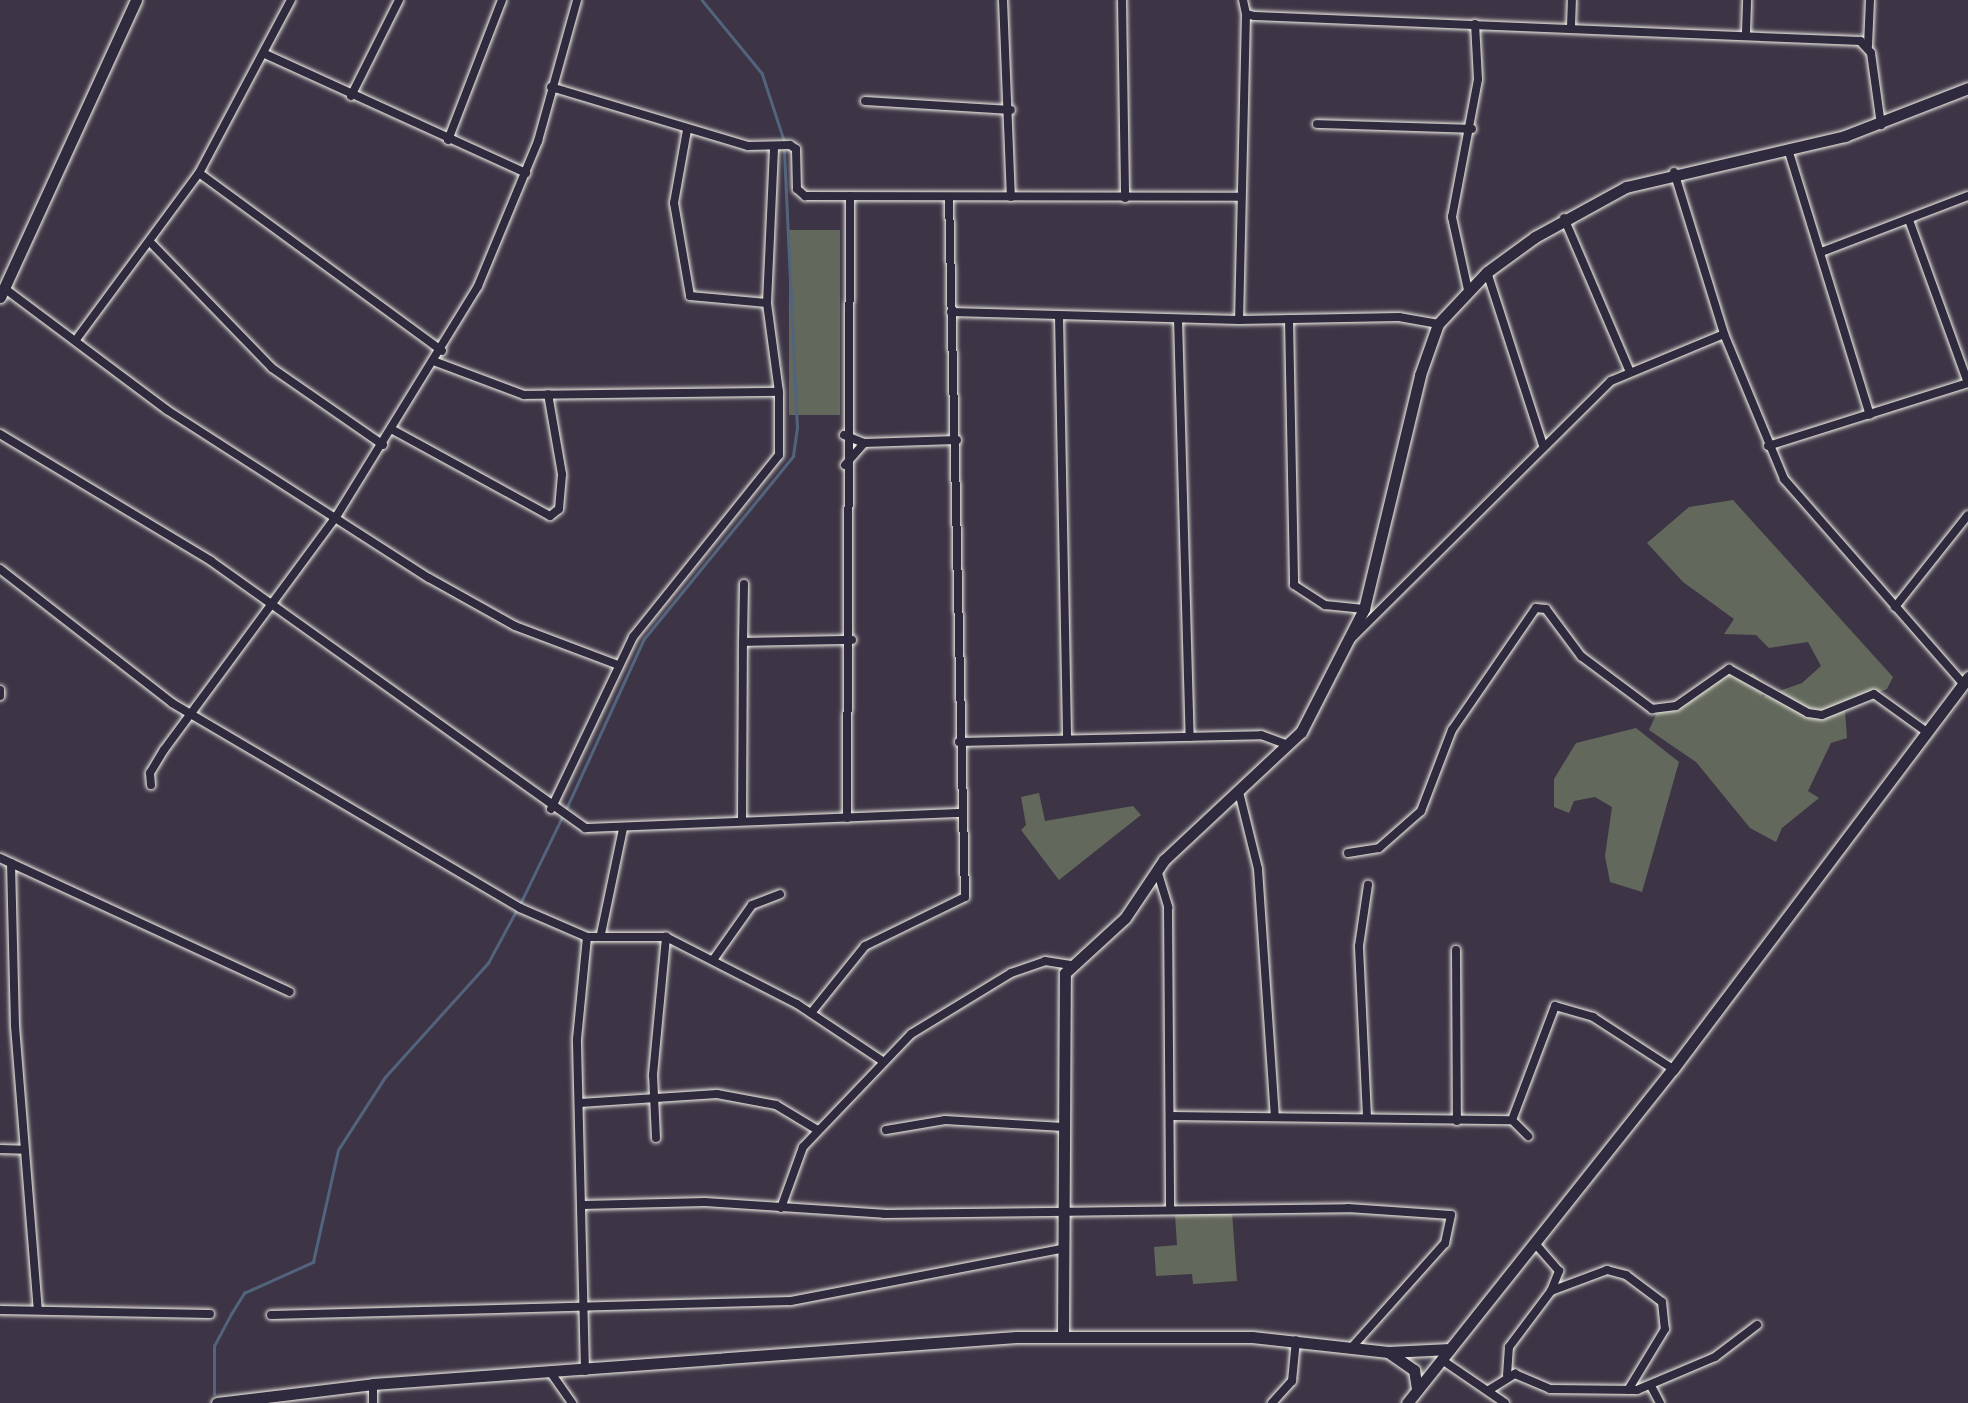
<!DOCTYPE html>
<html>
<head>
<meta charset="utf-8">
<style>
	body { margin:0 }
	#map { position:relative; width:1968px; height:1403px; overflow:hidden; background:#3d3545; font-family:"Playpen Sans",sans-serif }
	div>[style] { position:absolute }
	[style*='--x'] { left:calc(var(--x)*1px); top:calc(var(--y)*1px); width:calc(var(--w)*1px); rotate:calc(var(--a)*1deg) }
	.green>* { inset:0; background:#62685b; transform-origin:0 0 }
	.stream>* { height:2.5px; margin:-1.25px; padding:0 1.25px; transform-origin:1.25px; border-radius:1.25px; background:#52647d }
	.roads { filter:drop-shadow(0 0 2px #f4f1e8) drop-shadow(0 0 2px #f4f1e8) }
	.street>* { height:8px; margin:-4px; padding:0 4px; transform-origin:4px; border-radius:4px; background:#2f2a3d }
	.secondary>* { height:11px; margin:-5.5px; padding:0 5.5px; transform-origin:5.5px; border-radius:5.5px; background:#2f2a3d }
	span { translate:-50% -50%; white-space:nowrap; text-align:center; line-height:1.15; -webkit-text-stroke:8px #2f2a3d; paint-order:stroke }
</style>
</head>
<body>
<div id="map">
	<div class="green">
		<i style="left:789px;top:230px;width:51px;height:185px"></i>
		<i style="clip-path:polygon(1733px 500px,1893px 677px,1887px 689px,1831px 711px,1845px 710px,1847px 738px,1831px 743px,1808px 791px,1819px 798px,1782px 828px,1776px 842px,1750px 828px,1696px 762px,1649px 730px,1660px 706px,1687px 700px,1716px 679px,1731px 673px,1740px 680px,1753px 673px,1764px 684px,1762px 697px,1802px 683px,1821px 666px,1808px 642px,1769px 648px,1756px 635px,1724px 634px,1734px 619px,1683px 582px,1647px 543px,1689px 507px)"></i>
		<i style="clip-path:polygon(1636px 728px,1679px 762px,1642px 892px,1610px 882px,1605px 856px,1612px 807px,1595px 797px,1574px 801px,1569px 813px,1554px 807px,1554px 779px,1576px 743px)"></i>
		<i style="clip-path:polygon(1039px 793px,1045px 821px,1133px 806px,1141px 815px,1059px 880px,1021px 830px,1026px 825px,1021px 797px)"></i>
		<i style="clip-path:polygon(1232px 1212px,1237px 1281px,1193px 1284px,1192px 1274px,1156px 1276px,1154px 1247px,1177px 1245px,1175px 1215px)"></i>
	</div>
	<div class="stream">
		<i style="--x:702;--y:0;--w:94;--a:50.6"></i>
		<i style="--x:762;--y:73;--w:71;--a:71.8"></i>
		<i style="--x:566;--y:809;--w:187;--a:-65.4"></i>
		<i style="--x:644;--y:639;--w:236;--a:-50.8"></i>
		<i style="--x:793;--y:456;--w:28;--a:-82"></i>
		<i style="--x:797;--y:428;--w:280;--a:-92.7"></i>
		<i style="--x:520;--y:904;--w:97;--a:-64.2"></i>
		<i style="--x:214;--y:1394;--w:48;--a:-90"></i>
		<i style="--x:214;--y:1346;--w:36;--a:-62"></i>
		<i style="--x:231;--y:1314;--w:25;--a:-58"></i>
		<i style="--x:244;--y:1293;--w:76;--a:-24.2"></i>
		<i style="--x:313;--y:1262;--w:115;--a:-77.4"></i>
		<i style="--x:338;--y:1150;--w:87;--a:-57.2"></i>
		<i style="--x:385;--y:1077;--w:154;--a:-47.9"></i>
		<i style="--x:488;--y:963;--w:59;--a:-61.7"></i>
	</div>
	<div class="roads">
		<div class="street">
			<i style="--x:1003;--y:0;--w:197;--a:87.7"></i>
			<i style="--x:1122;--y:0;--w:198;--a:89.1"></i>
			<i style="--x:1243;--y:0;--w:14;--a:78"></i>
			<i style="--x:1246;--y:14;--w:9;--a:13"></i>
			<i style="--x:1255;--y:16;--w:606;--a:2.37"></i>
			<i style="--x:1860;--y:41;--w:16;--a:47"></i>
			<i style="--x:1871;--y:53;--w:73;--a:82.1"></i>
			<i style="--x:1246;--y:14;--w:306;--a:91.3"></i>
			<i style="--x:1239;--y:320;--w:160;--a:-1.1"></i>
			<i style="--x:1399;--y:317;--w:40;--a:10"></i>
			<i style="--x:1571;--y:26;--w:26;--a:-88"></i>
			<i style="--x:1746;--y:32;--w:32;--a:-88"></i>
			<i style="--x:1868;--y:46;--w:46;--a:-87.5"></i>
			<i style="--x:265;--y:54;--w:287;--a:24.5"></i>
			<i style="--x:551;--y:87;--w:206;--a:16.7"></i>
			<i style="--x:748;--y:146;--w:42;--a:-1.4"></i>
			<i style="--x:790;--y:145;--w:7;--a:34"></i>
			<i style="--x:796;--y:149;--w:40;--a:88.6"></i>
			<i style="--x:797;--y:189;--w:11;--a:41"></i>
			<i style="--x:805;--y:196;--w:433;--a:0.1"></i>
			<i style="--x:351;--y:96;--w:107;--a:-63.4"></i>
			<i style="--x:865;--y:101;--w:146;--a:3.5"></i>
			<i style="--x:1317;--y:124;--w:155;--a:1.8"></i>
			<i style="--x:687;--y:130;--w:74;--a:100.1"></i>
			<i style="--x:674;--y:203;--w:94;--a:80.2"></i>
			<i style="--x:690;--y:296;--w:77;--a:5.2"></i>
			<i style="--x:767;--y:303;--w:155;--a:-87.4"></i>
			<i style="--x:448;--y:140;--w:150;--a:-68.9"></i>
			<i style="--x:1788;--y:149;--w:278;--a:72.9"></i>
			<i style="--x:1674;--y:172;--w:170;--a:72.8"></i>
			<i style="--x:199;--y:173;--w:301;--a:36.2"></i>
			<i style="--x:1564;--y:218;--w:165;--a:66.8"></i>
			<i style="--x:1909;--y:220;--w:173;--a:70.1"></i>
			<i style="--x:151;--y:243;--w:174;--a:45.9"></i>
			<i style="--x:272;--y:368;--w:135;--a:34.7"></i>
			<i style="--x:1824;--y:251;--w:154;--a:-20.9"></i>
			<i style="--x:1487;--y:272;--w:182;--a:72.1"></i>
			<i style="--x:4;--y:288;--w:204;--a:36.8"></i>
			<i style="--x:167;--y:410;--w:311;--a:32.7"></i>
			<i style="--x:429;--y:578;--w:98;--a:29.2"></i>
			<i style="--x:515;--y:626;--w:110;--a:20.7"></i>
			<i style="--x:1468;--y:290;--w:75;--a:-102.4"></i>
			<i style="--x:1452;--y:217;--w:140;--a:-79.3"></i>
			<i style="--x:1478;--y:79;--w:55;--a:-93.1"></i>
			<i style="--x:951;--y:312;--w:288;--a:1.6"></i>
			<i style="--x:1059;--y:316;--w:423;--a:88.9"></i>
			<i style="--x:1178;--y:319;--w:418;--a:88.4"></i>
			<i style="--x:1289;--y:319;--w:266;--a:88.9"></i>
			<i style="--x:1294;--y:585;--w:37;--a:33"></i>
			<i style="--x:1325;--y:605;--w:39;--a:6"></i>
			<i style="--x:78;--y:337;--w:204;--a:-53.6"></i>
			<i style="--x:199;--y:173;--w:196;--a:-62"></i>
			<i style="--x:436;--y:362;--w:94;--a:20.6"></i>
			<i style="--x:524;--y:395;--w:255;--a:-0.7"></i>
			<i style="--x:393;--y:430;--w:179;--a:28.7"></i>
			<i style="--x:550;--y:516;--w:11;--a:-38"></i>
			<i style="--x:559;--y:509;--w:35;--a:-85"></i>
			<i style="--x:562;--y:474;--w:81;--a:-99.9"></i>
			<i style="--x:0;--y:434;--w:246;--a:31"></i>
			<i style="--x:211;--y:561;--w:460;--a:35.5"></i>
			<i style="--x:585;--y:828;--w:375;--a:-2.3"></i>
			<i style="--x:844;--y:435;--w:22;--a:22"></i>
			<i style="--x:864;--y:443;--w:93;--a:-1.8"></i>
			<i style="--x:1768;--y:446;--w:210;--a:-17.5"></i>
			<i style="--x:845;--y:465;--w:29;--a:-49"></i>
			<i style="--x:0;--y:569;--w:218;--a:37.9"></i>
			<i style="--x:172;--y:703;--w:404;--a:30.5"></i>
			<i style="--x:520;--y:908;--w:73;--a:23.4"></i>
			<i style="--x:587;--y:937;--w:79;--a:0"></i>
			<i style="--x:666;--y:937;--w:147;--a:27.1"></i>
			<i style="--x:797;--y:1004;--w:101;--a:33.7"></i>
			<i style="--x:1895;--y:607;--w:117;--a:-51.6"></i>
			<i style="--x:1351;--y:639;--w:366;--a:-44.8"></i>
			<i style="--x:1611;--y:381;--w:122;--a:-22.6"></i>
			<i style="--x:1724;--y:334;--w:157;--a:67.5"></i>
			<i style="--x:1784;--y:479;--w:269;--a:48.8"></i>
			<i style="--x:743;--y:642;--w:58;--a:-89"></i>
			<i style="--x:0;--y:690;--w:6;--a:90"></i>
			<i style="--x:959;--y:742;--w:302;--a:-1.3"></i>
			<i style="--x:1261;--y:735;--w:29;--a:20"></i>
			<i style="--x:151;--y:785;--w:12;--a:-95"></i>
			<i style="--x:150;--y:773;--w:27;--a:-59"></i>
			<i style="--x:164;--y:750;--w:290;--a:-53.6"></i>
			<i style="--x:336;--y:517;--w:271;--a:-58.4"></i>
			<i style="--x:478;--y:286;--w:157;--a:-67.5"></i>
			<i style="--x:538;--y:141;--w:146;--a:-74.5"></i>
			<i style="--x:1239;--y:792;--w:79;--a:76.1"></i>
			<i style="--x:1258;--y:869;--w:248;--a:86.1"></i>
			<i style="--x:551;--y:809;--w:191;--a:-64.5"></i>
			<i style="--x:633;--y:637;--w:233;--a:-51.3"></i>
			<i style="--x:779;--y:455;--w:63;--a:-90"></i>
			<i style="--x:779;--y:392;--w:90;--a:-97.7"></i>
			<i style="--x:847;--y:818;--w:622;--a:-89.72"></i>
			<i style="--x:742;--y:821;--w:179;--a:-89.7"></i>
			<i style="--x:743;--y:642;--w:109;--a:-1.1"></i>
			<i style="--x:1348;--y:853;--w:31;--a:-9"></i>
			<i style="--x:1379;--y:848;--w:56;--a:-41.4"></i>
			<i style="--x:1421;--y:811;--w:87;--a:-69.1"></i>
			<i style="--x:1452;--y:730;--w:148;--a:-55.5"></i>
			<i style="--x:1536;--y:608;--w:10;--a:6"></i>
			<i style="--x:1546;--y:609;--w:59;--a:53.3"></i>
			<i style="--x:1581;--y:656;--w:89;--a:36.7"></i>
			<i style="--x:1652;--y:709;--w:24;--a:-7"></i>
			<i style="--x:1676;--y:706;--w:65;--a:-34.9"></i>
			<i style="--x:1729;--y:669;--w:90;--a:29.1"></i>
			<i style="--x:1808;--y:713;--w:14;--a:8"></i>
			<i style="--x:1822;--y:715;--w:56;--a:-22"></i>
			<i style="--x:1874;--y:694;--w:62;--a:35.8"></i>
			<i style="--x:0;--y:858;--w:319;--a:24.8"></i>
			<i style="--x:11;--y:863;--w:163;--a:88.6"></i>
			<i style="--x:15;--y:1026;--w:285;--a:85.4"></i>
			<i style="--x:1157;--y:870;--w:39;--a:73"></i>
			<i style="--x:1168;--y:907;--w:303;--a:89.6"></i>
			<i style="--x:601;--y:934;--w:107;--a:-78.2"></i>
			<i style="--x:1456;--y:950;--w:171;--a:89.7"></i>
			<i style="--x:713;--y:960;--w:67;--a:-54.7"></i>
			<i style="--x:752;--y:905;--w:30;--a:-21"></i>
			<i style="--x:811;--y:1013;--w:86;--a:-51.1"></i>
			<i style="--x:865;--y:946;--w:111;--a:-26.1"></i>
			<i style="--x:965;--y:897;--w:700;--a:-91.31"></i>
			<i style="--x:580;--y:1103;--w:137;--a:-3.8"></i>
			<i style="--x:717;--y:1094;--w:60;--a:10.6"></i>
			<i style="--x:776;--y:1105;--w:47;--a:31"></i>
			<i style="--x:1170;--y:1116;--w:342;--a:0.7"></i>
			<i style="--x:1512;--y:1120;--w:23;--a:45"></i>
			<i style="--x:1367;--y:1117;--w:171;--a:-92.7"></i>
			<i style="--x:1359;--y:946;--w:62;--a:-81.6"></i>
			<i style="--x:1512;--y:1120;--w:122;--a:-69.3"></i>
			<i style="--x:1555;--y:1006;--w:40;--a:16"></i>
			<i style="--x:1593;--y:1017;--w:95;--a:33"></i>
			<i style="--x:886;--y:1130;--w:60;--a:-9.6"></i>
			<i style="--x:945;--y:1120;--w:118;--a:3.4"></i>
			<i style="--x:656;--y:1138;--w:63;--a:-92.7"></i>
			<i style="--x:653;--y:1075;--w:139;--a:-84.6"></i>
			<i style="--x:0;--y:1149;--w:24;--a:2"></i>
			<i style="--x:583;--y:1205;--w:122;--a:-1.4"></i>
			<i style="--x:705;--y:1202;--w:179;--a:3.8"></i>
			<i style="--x:884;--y:1214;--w:464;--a:-0.7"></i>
			<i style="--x:1348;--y:1208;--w:103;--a:3.9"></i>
			<i style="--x:1451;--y:1215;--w:29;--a:102"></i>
			<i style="--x:1445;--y:1243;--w:138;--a:131.8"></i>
			<i style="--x:781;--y:1208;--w:65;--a:-70.2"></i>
			<i style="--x:803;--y:1147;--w:156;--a:-46.3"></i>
			<i style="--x:911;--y:1034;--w:117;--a:-31.4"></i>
			<i style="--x:1011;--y:973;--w:36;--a:-19"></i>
			<i style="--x:1045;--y:961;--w:26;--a:9"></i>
			<i style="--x:1551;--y:1291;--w:60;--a:-20.6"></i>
			<i style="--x:1607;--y:1270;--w:20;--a:15"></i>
			<i style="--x:1626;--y:1275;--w:45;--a:36.9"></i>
			<i style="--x:1662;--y:1302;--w:27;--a:84"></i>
			<i style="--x:1665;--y:1329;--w:71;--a:121.2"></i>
			<i style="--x:0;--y:1310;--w:210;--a:1.1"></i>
			<i style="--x:271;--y:1315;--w:520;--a:-1.54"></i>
			<i style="--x:791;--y:1301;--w:274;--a:-10.9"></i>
			<i style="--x:1442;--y:1360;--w:76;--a:34.3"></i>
			<i style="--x:585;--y:1371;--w:332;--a:-91.4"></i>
			<i style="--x:577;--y:1039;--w:102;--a:-84.4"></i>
			<i style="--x:551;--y:1373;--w:37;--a:55"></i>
			<i style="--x:1507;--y:1375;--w:28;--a:-86"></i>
			<i style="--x:1509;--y:1347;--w:70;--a:-53.1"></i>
			<i style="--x:1551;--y:1291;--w:22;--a:-68"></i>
			<i style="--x:1559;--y:1271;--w:37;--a:-131"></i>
			<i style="--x:373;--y:1384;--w:19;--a:90"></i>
			<i style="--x:1651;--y:1386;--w:19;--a:62"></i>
			<i style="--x:1489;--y:1390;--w:31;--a:-32"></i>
			<i style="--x:1515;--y:1374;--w:38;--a:23"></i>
			<i style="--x:1550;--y:1389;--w:87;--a:0.7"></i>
			<i style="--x:1637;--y:1390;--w:85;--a:-22.9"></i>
			<i style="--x:1715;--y:1357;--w:53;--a:-37.3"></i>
			<i style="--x:1272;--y:1403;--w:30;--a:-48"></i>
			<i style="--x:1292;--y:1381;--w:41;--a:-84.4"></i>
		</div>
		<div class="secondary">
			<i style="--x:0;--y:297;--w:327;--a:-65.4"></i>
			<i style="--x:1063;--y:1335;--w:362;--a:-89.7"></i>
			<i style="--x:1065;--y:973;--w:81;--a:-42.5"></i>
			<i style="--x:1125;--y:918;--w:70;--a:-56.1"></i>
			<i style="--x:1164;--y:860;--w:187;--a:-43.1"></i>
			<i style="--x:1301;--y:732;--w:138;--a:-62.9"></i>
			<i style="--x:1364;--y:609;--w:241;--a:-76.5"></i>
			<i style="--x:1420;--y:375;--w:54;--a:-70.6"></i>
			<i style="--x:1438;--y:324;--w:71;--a:-46.7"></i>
			<i style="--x:1487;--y:272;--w:59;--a:-36.1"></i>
			<i style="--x:1535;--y:237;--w:104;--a:-28.8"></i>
			<i style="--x:1626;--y:187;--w:225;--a:-13.1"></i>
			<i style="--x:1845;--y:136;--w:132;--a:-21.3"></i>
			<i style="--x:1388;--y:1352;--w:32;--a:35"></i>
			<i style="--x:1414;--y:1370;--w:20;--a:81"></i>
			<i style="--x:217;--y:1403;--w:157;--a:-6.9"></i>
			<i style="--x:373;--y:1384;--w:645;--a:-4.18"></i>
			<i style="--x:1016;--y:1337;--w:236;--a:0"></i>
			<i style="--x:1252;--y:1337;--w:137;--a:6.3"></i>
			<i style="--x:1388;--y:1352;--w:62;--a:-2.8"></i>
			<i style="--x:1407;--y:1403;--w:427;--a:-51.5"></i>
			<i style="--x:1673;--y:1069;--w:491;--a:-53"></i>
		</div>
	</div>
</div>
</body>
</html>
